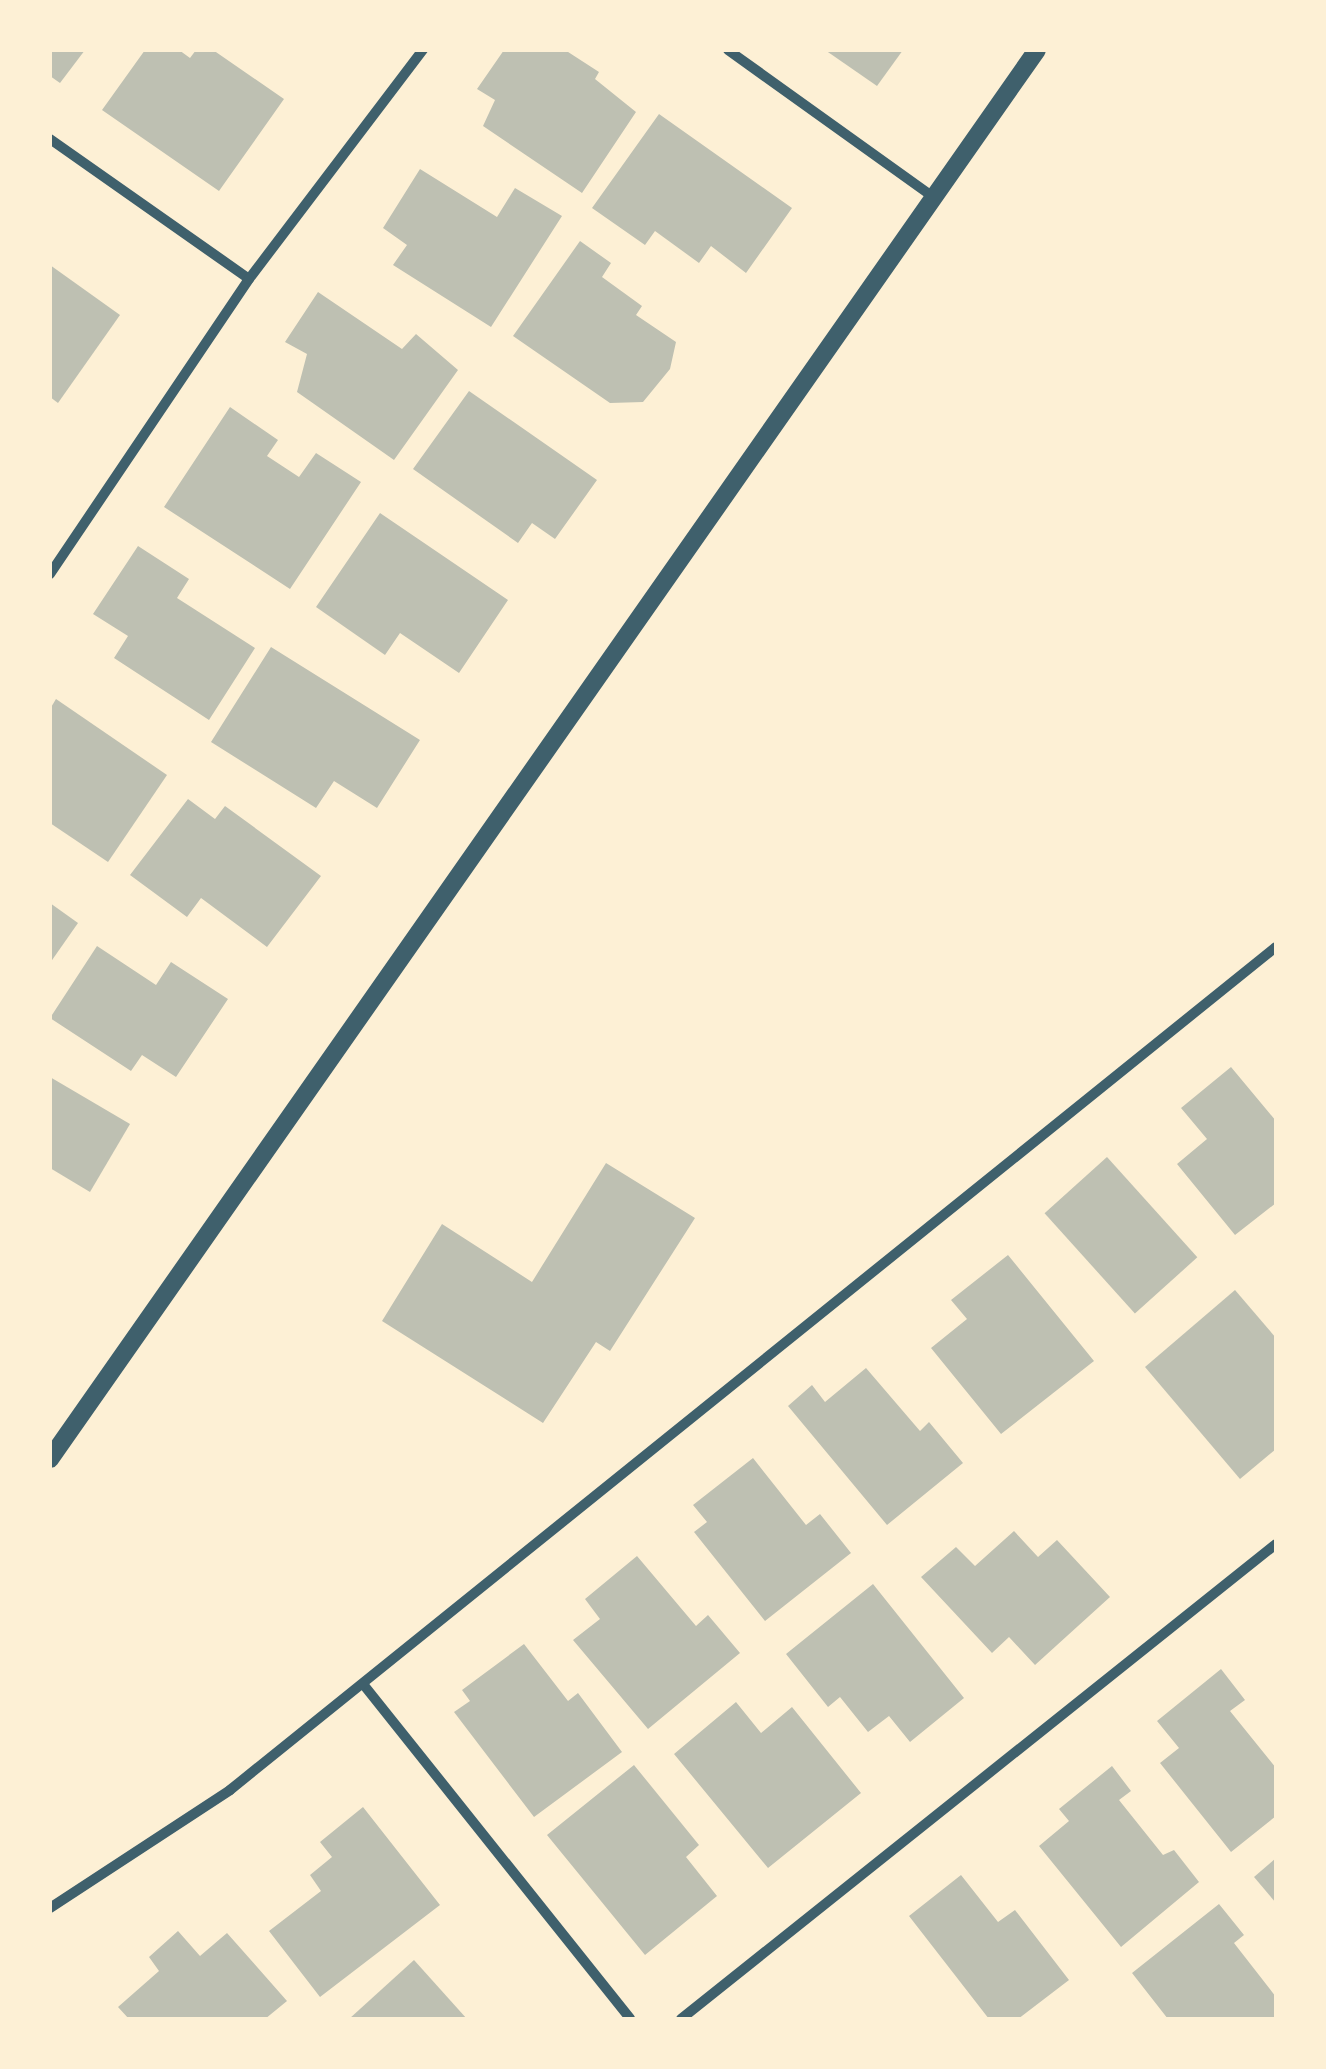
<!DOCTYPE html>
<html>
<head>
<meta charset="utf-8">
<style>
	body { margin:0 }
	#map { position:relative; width:1326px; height:2069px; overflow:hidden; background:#fdf0d5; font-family:"Work Sans",sans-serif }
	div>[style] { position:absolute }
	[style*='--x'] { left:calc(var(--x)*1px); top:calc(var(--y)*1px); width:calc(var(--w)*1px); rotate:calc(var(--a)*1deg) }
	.building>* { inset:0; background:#bec0b2; transform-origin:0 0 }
	.minor>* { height:10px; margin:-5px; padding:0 5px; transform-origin:5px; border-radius:5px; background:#3f606c }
	.tertiary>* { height:18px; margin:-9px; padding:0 9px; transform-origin:9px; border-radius:9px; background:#3f606c }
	span { translate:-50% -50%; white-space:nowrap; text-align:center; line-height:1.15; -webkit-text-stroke:8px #fdf0d5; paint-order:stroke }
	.frame { position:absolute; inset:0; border:52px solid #fdf0d5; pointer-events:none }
</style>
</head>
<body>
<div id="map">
	<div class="building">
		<i style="clip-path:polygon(50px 50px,85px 50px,60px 83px,50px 76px)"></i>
		<i style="clip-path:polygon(145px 50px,179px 50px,190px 58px,196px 50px,213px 50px,284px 99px,219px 191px,102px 110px)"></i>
		<i style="clip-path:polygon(504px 50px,565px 50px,599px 72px,595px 79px,636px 112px,582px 193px,483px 126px,495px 100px,477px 89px)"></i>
		<i style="clip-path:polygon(825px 50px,903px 50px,877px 86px)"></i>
		<i style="clip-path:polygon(659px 114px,792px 208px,746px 273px,711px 246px,699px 263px,655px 231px,645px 245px,592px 208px)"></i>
		<i style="clip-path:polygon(420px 169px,497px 217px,515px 188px,562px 216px,491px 327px,393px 265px,407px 245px,383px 228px)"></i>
		<i style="clip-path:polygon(580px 241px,611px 263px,602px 277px,642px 306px,636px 315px,676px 342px,670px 369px,643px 402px,610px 403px,513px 336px)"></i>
		<i style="clip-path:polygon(50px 265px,120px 315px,58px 403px,50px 397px)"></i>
		<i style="clip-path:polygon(318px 292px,402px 349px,416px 334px,458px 370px,394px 460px,297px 392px,307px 354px,285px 342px)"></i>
		<i style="clip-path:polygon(469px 391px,597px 480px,555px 539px,532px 523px,518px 543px,413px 469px)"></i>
		<i style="clip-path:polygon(230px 407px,278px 440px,267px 456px,299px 477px,316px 453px,361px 482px,290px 589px,164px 507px)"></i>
		<i style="clip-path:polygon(380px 513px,508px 600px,459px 673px,400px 633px,385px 655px,316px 607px)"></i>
		<i style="clip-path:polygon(138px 546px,189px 579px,177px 598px,255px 648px,209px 720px,114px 658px,128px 636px,93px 614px)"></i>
		<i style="clip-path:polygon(271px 647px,420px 740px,377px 808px,334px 781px,316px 808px,211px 742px)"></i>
		<i style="clip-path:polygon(56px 699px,167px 775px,108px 862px,50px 823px,50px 709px)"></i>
		<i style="clip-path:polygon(188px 799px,215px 819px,225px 806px,321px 876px,267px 947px,201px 898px,187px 917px,130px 875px)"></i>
		<i style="clip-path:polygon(50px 903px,78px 923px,50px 963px)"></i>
		<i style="clip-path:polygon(97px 946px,156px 985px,171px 962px,228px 999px,176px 1077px,142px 1055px,131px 1071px,50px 1018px)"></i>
		<i style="clip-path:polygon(1231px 1067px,1276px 1121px,1276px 1203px,1235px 1235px,1177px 1164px,1207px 1139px,1181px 1108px)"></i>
		<i style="clip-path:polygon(50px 1077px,130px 1124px,90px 1192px,50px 1168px)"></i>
		<i style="left:1107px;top:1157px;width:135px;height:84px;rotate:48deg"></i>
		<i style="clip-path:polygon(606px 1163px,695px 1218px,610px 1351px,596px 1342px,543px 1423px,382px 1321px,442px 1224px,532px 1282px)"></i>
		<i style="clip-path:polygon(1008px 1255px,1094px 1361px,1001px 1434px,931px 1348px,967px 1319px,951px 1300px)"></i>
		<i style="clip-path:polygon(1235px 1290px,1276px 1338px,1276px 1449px,1240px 1479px,1145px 1367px)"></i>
		<i style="clip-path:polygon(866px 1368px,920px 1431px,929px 1422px,963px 1463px,887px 1525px,788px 1406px,812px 1385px,825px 1402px)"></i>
		<i style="clip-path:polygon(753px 1458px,806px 1525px,820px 1514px,851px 1553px,765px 1621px,694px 1532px,707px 1522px,693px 1505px)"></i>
		<i style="clip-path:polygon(1014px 1531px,1038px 1557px,1057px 1540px,1110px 1597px,1035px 1665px,1009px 1637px,992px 1653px,921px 1577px,956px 1547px,975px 1566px)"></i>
		<i style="clip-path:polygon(637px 1556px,696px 1626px,708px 1615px,740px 1653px,648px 1729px,573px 1640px,600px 1619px,585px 1599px)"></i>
		<i style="clip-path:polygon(873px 1584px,964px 1698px,910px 1742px,889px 1716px,868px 1732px,840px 1697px,828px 1707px,786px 1654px)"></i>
		<i style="clip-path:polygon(524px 1644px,568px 1701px,578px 1693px,622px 1752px,534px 1817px,454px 1712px,470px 1701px,462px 1690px)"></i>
		<i style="clip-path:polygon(1221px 1669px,1245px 1700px,1230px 1711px,1276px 1768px,1276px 1816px,1231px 1852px,1160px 1763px,1179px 1748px,1157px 1721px)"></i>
		<i style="clip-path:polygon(736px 1702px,761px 1733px,792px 1707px,861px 1793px,768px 1868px,674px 1754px)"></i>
		<i style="clip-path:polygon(634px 1765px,699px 1845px,686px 1857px,717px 1896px,645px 1955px,547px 1835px)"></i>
		<i style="clip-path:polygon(1112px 1766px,1131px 1791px,1119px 1800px,1163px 1855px,1174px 1850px,1199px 1882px,1121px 1947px,1039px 1846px,1069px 1821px,1059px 1809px)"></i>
		<i style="clip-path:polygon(363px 1807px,440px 1905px,320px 1997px,269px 1931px,321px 1891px,310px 1875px,332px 1857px,320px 1842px)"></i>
		<i style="clip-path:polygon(1276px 1858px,1276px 1903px,1254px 1877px)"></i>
		<i style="clip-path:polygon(961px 1875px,998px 1922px,1015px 1910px,1069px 1980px,1018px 2019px,989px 2019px,909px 1916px)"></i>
		<i style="clip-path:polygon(1219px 1904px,1244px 1935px,1234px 1943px,1276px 1997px,1276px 2019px,1168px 2019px,1132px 1973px)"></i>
		<i style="clip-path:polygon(178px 1931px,200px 1956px,227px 1933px,287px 2001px,265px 2019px,129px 2019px,118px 2007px,159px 1971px,149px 1957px)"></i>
		<i style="clip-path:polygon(414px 1960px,467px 2019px,349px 2019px)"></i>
	</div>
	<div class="minor">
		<i style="--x:728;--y:50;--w:252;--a:35.6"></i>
		<i style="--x:50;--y:139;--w:243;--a:35.1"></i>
		<i style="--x:50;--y:574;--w:356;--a:-56"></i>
		<i style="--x:249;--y:279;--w:288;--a:-52.8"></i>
		<i style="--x:363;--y:1684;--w:428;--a:51.4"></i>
		<i style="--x:50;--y:1908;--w:215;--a:-33.2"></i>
		<i style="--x:230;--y:1790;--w:1343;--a:-38.87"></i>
		<i style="--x:681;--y:2019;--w:761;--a:-38.6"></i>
	</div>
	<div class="tertiary">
		<i style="--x:50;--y:1459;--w:1720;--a:-54.99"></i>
	</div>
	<div class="frame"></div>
</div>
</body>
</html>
